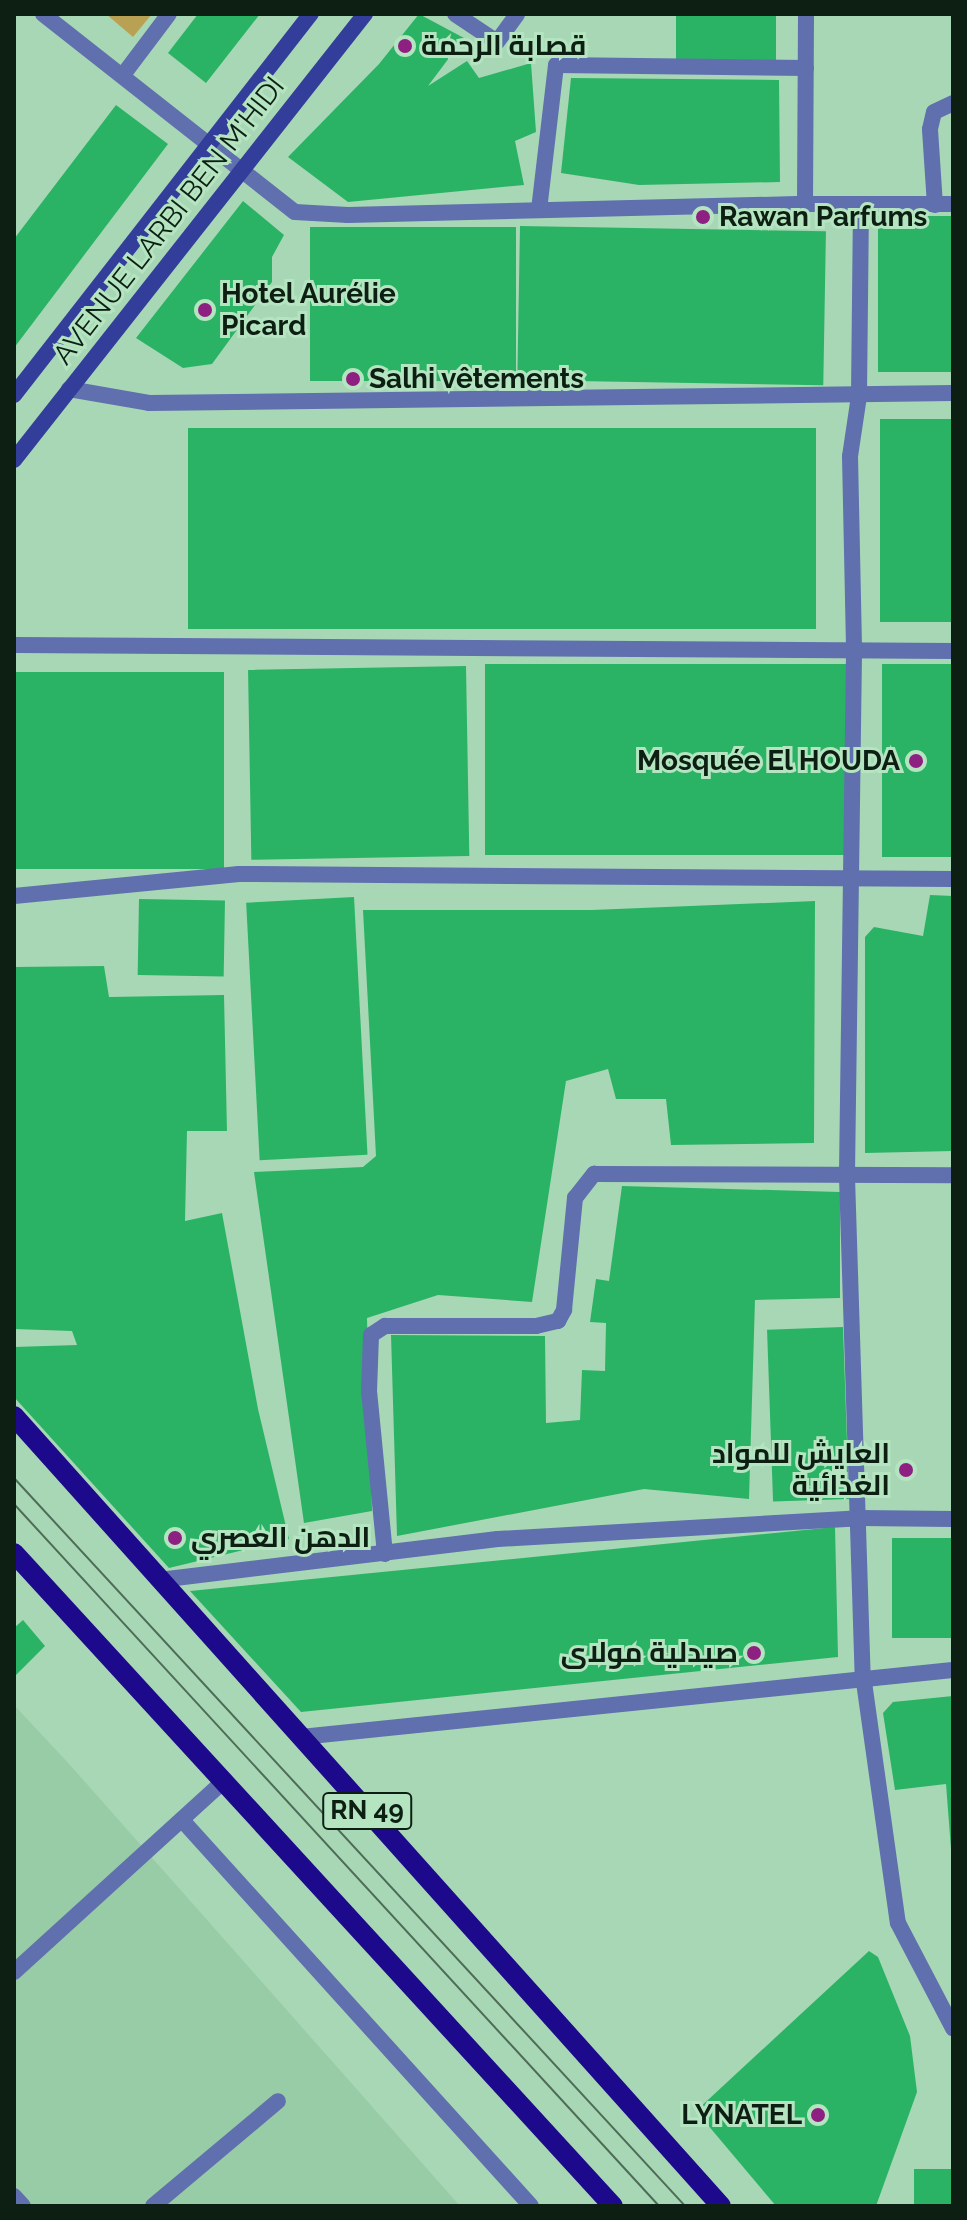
<!DOCTYPE html>
<html>
<head>
<meta charset="utf-8">
<style>
	body { margin:0 }
	#map { position:relative; width:967px; height:2220px; overflow:hidden; background:#a8d7b5; font-family:Raleway,Cairo,sans-serif }
	div>[style] { position:absolute }
	[style*='--x'] { left:calc(var(--x)*1px); top:calc(var(--y)*1px); width:calc(var(--w)*1px); rotate:calc(var(--a)*1deg) }
	.built>* { inset:0; background:#97cca6 }
	.green>* { inset:0; background:#b9a154 }
	.building>* { inset:0; background:#2bb365; transform-origin:0 0 }
	.service>* { height:16px; margin:-8px; padding:0 8px; transform-origin:8px; border-radius:8px; background:#606fae }
	.minor>* { height:16px; margin:-8px; padding:0 8px; transform-origin:8px; border-radius:8px; background:#606fae }
	.secondary>* { height:16px; margin:-8px; padding:0 8px; transform-origin:8px; border-radius:8px; background:#333e9b }
	.primary>* { height:20px; margin:-10px; padding:0 10px; transform-origin:10px; border-radius:10px; background:#1d098b }
	.tram>* { height:2px; margin:-1px; padding:0 1px; transform-origin:1px; border-radius:1px; background:#4e6c57 }
	.dots>* { width:22px; height:22px; translate:-50% -50%; box-sizing:border-box; border:4px solid #b5e4c1; border-radius:50% }
	span { translate:-50% -50%; white-space:nowrap; text-align:center; line-height:1.15; -webkit-text-stroke:6px #b5e4c1; paint-order:stroke }
	.shield-label span { padding:2px 6px; background:#b5e4c1; border:2px solid; border-radius:6px; -webkit-text-stroke-width:0 }
	.shield-label { font-size:26px; color:#0d1f13; font-weight:700 }
	.poi-label { font-size:28px; color:#0d1f13; font-weight:700 }
	.left { translate:0 -50%; text-align:left }
	.right { translate:-100% -50%; text-align:right }
	.street-label { font-size:28px; color:#0d1f13 }
	.frame { position:absolute; inset:0; border:16px solid #0d1f13; pointer-events:none }
</style>
</head>
<body>
<div id="map">
	<div class="built">
		<i style="clip-path:polygon(14px 1705px,70px 1765px,460px 2206px,14px 2206px)"></i>
	</div>
	<div class="green">
		<i style="clip-path:polygon(106px 14px,152px 14px,133px 37px)"></i>
	</div>
	<div class="building">
		<i style="clip-path:polygon(198px 14px,260px 14px,206px 83px,168px 53px)"></i>
		<i style="clip-path:polygon(419px 14px,464px 38px,428px 86px,467px 61px,479px 78px,531px 63px,536px 132px,515px 141px,524px 185px,348px 202px,288px 157px,379px 64px)"></i>
		<i style="left:676px;top:14px;width:100px;height:51px"></i>
		<i style="clip-path:polygon(571px 78px,779px 80px,780px 182px,639px 185px,561px 173px)"></i>
		<i style="clip-path:polygon(116px 105px,168px 144px,14px 348px,14px 239px)"></i>
		<i style="clip-path:polygon(243px 201px,284px 235px,272px 257px,272px 282px,212px 364px,183px 368px,136px 338px)"></i>
		<i style="left:953px;top:216px;width:156px;height:75px;rotate:90deg"></i>
		<i style="left:520px;top:226px;width:306px;height:154px;rotate:1deg"></i>
		<i style="left:516px;top:227px;width:154px;height:206px;rotate:90deg"></i>
		<i style="left:880px;top:419px;width:73px;height:203px"></i>
		<i style="left:188px;top:428px;width:628px;height:201px"></i>
		<i style="left:485px;top:664px;width:361px;height:191px"></i>
		<i style="left:953px;top:664px;width:193px;height:71px;rotate:90deg"></i>
		<i style="left:466px;top:666px;width:190px;height:218px;rotate:89deg"></i>
		<i style="left:14px;top:672px;width:210px;height:197px"></i>
		<i style="clip-path:polygon(930px 895px,953px 896px,953px 1151px,865px 1153px,865px 937px,874px 927px,923px 936px)"></i>
		<i style="left:354px;top:897px;width:258px;height:108px;rotate:87deg"></i>
		<i style="left:139px;top:899px;width:86px;height:76px;rotate:1deg"></i>
		<i style="clip-path:polygon(815px 901px,814px 1143px,671px 1145px,666px 1099px,616px 1099px,608px 1069px,566px 1081px,532px 1302px,438px 1295px,367px 1318px,372px 1511px,304px 1523px,254px 1172px,363px 1167px,376px 1156px,363px 910px,592px 910px)"></i>
		<i style="clip-path:polygon(104px 966px,109px 997px,224px 995px,227px 1131px,187px 1131px,185px 1221px,222px 1213px,258px 1409px,289px 1539px,169px 1568px,14px 1397px,14px 1347px,77px 1345px,72px 1331px,14px 1329px,14px 967px)"></i>
		<i style="clip-path:polygon(622px 1186px,840px 1192px,840px 1298px,755px 1300px,749px 1499px,644px 1489px,397px 1536px,391px 1335px,545px 1336px,546px 1423px,580px 1420px,582px 1370px,605px 1371px,606px 1323px,590px 1322px,596px 1279px,609px 1281px)"></i>
		<i style="left:843px;top:1327px;width:172px;height:76px;rotate:88deg"></i>
		<i style="clip-path:polygon(835px 1527px,838px 1657px,301px 1712px,190px 1591px)"></i>
		<i style="left:892px;top:1538px;width:61px;height:100px"></i>
		<i style="clip-path:polygon(23px 1620px,45px 1646px,14px 1677px,14px 1628px)"></i>
		<i style="clip-path:polygon(953px 1696px,953px 1849px,951px 1849px,946px 1784px,895px 1790px,883px 1713px,893px 1702px)"></i>
		<i style="clip-path:polygon(869px 1951px,878px 1957px,910px 2036px,917px 2092px,876px 2206px,776px 2206px,696px 2111px)"></i>
		<i style="left:953px;top:2169px;width:37px;height:39px;rotate:90deg"></i>
	</div>
	<div class="service">
		<i style="--x:182;--y:1820;--w:520;--a:47.88"></i>
		<i style="--x:14;--y:1972;--w:285;--a:-42.3"></i>
		<i style="--x:14;--y:2196;--w:13;--a:48"></i>
		<i style="--x:153;--y:2206;--w:163;--a:-40"></i>
	</div>
	<div class="minor">
		<i style="--x:43;--y:14;--w:320;--a:38.2"></i>
		<i style="--x:295;--y:212;--w:53;--a:3.2"></i>
		<i style="--x:348;--y:215;--w:457;--a:-1.4"></i>
		<i style="--x:455;--y:14;--w:50;--a:33.7"></i>
		<i style="--x:497;--y:42;--w:34;--a:-54"></i>
		<i style="--x:806;--y:14;--w:190;--a:90.3"></i>
		<i style="--x:805;--y:204;--w:148;--a:0"></i>
		<i style="--x:123;--y:75;--w:76;--a:-53"></i>
		<i style="--x:861;--y:204;--w:192;--a:90.6"></i>
		<i style="--x:859;--y:396;--w:61;--a:98.5"></i>
		<i style="--x:850;--y:456;--w:197;--a:88.8"></i>
		<i style="--x:854;--y:653;--w:524;--a:90.77"></i>
		<i style="--x:847;--y:1177;--w:498;--a:88.2"></i>
		<i style="--x:863;--y:1675;--w:250;--a:82"></i>
		<i style="--x:898;--y:1923;--w:119;--a:62.4"></i>
		<i style="--x:935;--y:205;--w:76;--a:-93.8"></i>
		<i style="--x:930;--y:129;--w:17;--a:-77"></i>
		<i style="--x:934;--y:112;--w:21;--a:-25"></i>
		<i style="--x:539;--y:210;--w:146;--a:-83.3"></i>
		<i style="--x:556;--y:65;--w:250;--a:0.7"></i>
		<i style="--x:69;--y:389;--w:81;--a:9.9"></i>
		<i style="--x:149;--y:403;--w:804;--a:-0.71"></i>
		<i style="--x:14;--y:645;--w:939;--a:0.37"></i>
		<i style="--x:14;--y:896;--w:226;--a:-5.6"></i>
		<i style="--x:239;--y:874;--w:714;--a:0.4"></i>
		<i style="--x:385;--y:1554;--w:163;--a:-95.6"></i>
		<i style="--x:369;--y:1392;--w:57;--a:-88"></i>
		<i style="--x:371;--y:1335;--w:17;--a:-33"></i>
		<i style="--x:385;--y:1326;--w:151;--a:0"></i>
		<i style="--x:536;--y:1326;--w:23;--a:-13"></i>
		<i style="--x:558;--y:1321;--w:13;--a:-61"></i>
		<i style="--x:564;--y:1310;--w:113;--a:-84.4"></i>
		<i style="--x:575;--y:1198;--w:31;--a:-52"></i>
		<i style="--x:594;--y:1174;--w:359;--a:0.2"></i>
		<i style="--x:159;--y:1580;--w:341;--a:-6.9"></i>
		<i style="--x:498;--y:1539;--w:362;--a:-3.3"></i>
		<i style="--x:859;--y:1518;--w:94;--a:0.6"></i>
		<i style="--x:301;--y:1737;--w:655;--a:-5.87"></i>
	</div>
	<div class="secondary">
		<i style="--x:14;--y:395;--w:483;--a:-52.1"></i>
		<i style="--x:14;--y:460;--w:568;--a:-51.8"></i>
	</div>
	<div class="primary">
		<i style="--x:14;--y:1416;--w:1060;--a:48.17"></i>
		<i style="--x:14;--y:1553;--w:886;--a:47.47"></i>
	</div>
	<div class="tram">
		<i style="--x:14;--y:1478;--w:990;--a:47.33"></i>
		<i style="--x:14;--y:1504;--w:953;--a:47.42"></i>
	</div>
	<div class="dots">
		<i style="left:405px;top:46px;background:#8e2082"></i>
		<i style="left:703px;top:217px;background:#8e2082"></i>
		<i style="left:205px;top:310px;background:#8e2082"></i>
		<i style="left:353px;top:379px;background:#8e2082"></i>
		<i style="left:916px;top:761px;background:#8e2082"></i>
		<i style="left:906px;top:1470px;background:#8e2082"></i>
		<i style="left:175px;top:1538px;background:#8e2082"></i>
		<i style="left:754px;top:1653px;background:#8e2082"></i>
		<i style="left:818px;top:2115px;background:#8e2082"></i>
	</div>
	<div class="shield-label">
		<span style="left:367px;top:1811px">RN 49</span>
	</div>
	<div class="poi-label">
		<span class="left" style="left:421px;top:46px">قصابة الرحمة</span>
		<span class="left" style="left:719px;top:217px">Rawan Parfums</span>
		<span class="left" style="left:221px;top:310px">Hotel Aurélie<br>Picard</span>
		<span class="left" style="left:369px;top:379px">Salhi vêtements</span>
		<span class="right" style="left:900px;top:761px">Mosquée El HOUDA</span>
		<span class="right" style="left:890px;top:1470px">العايش للمواد<br>الغذائية</span>
		<span class="left" style="left:191px;top:1538px">الدهن العصري</span>
		<span class="right" style="left:738px;top:1653px">صيدلية مولاى</span>
		<span class="right" style="left:802px;top:2115px">LYNATEL</span>
	</div>
	<div class="street-label">
		<span style="left:169px;top:221px;rotate:-52deg">AVENUE LARBI BEN M'HIDI</span>
	</div>
	<div class="frame"></div>
</div>
</body>
</html>
